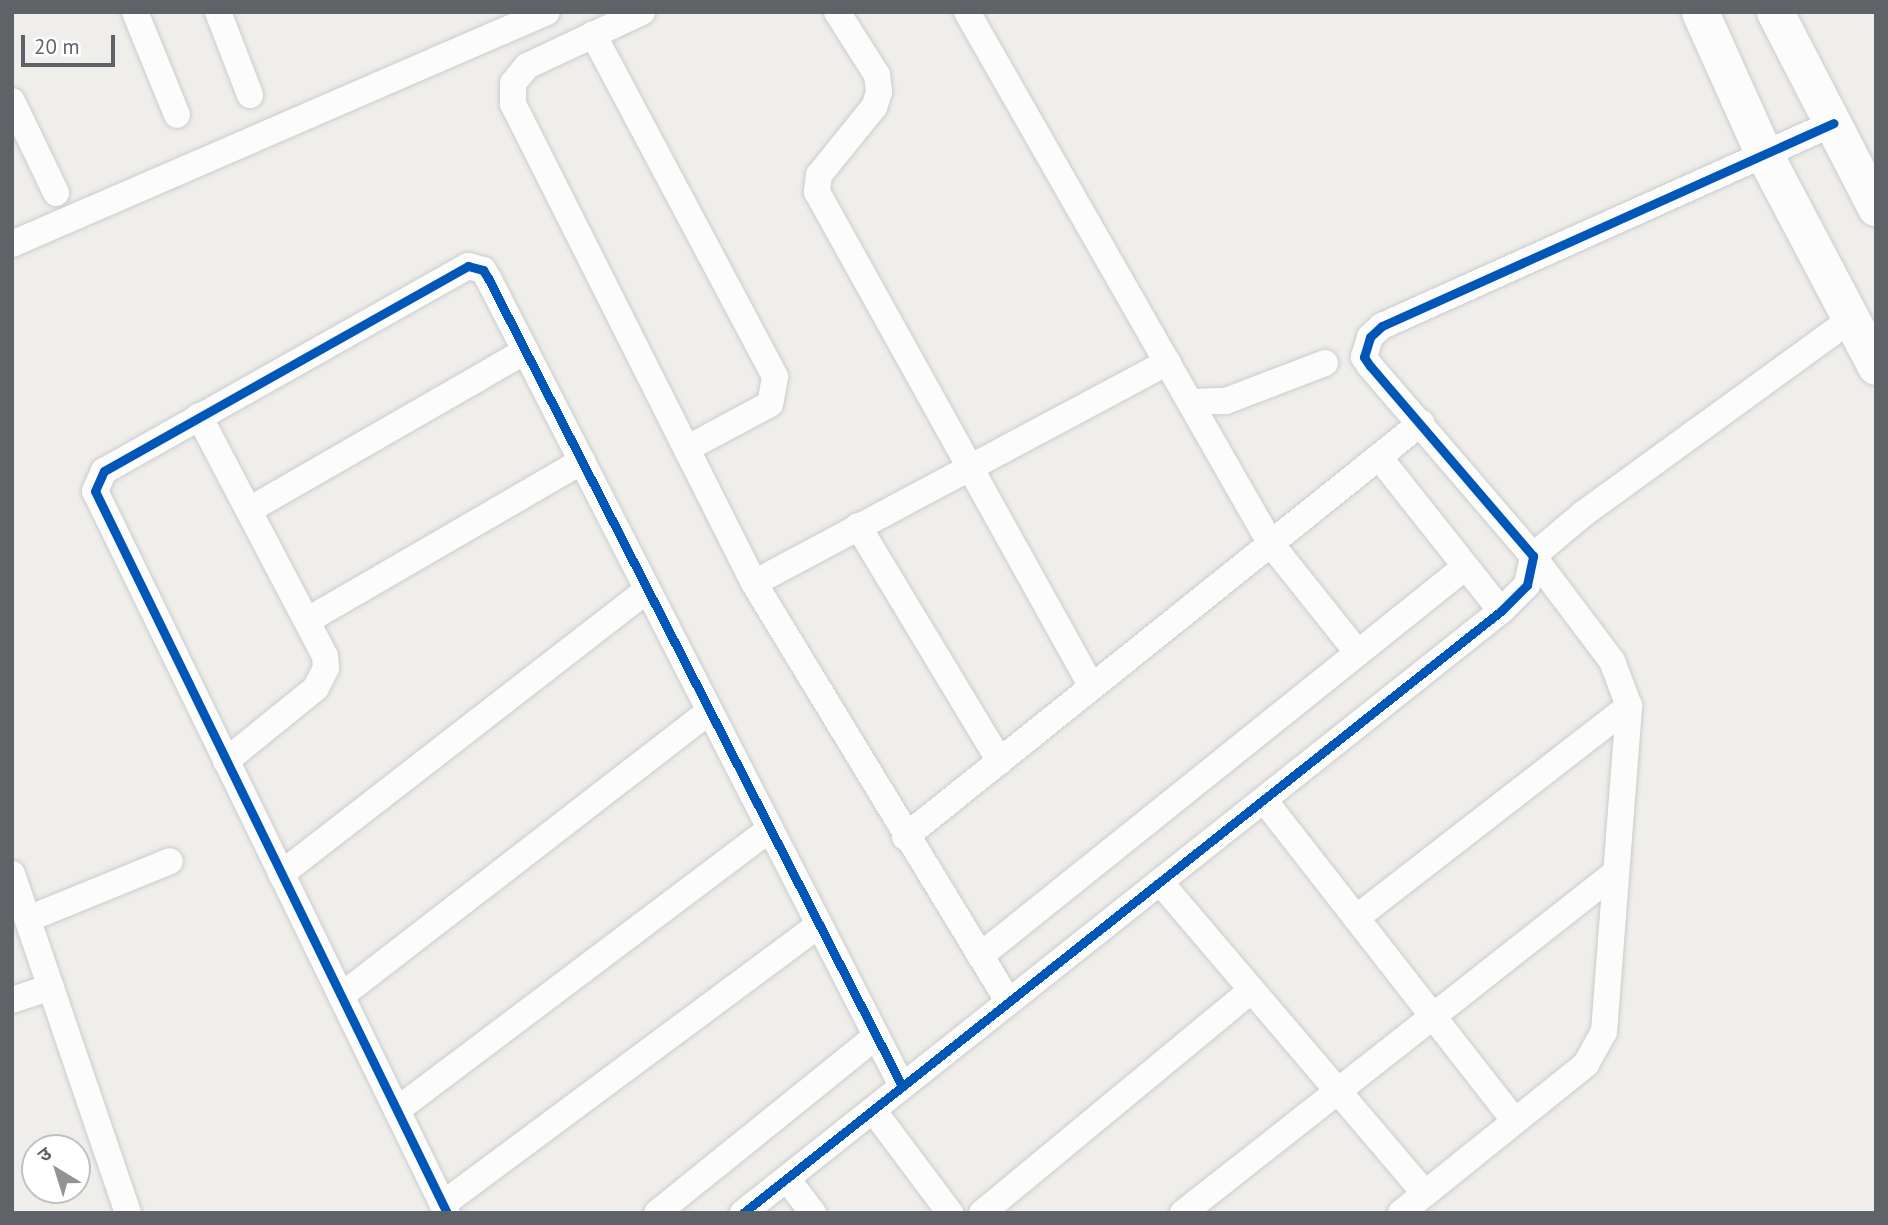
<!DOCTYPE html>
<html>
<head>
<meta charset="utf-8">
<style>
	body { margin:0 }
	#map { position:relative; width:1888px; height:1225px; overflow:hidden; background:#efeeea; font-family:"PT Sans","Noto Sans Devanagari",sans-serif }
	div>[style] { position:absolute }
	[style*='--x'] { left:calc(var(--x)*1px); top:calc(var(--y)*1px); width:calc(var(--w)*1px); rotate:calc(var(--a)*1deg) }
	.roads { filter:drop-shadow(0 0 2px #cbcccc) drop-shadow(0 0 2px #cbcccc) }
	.minor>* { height:26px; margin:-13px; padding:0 13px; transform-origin:13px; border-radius:13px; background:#fdfcfc }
	.secondary>* { height:37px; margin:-18.5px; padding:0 18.5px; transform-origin:18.5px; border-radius:18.5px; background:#fdfcfc }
	.cycleway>* { height:9px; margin:-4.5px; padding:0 4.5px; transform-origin:4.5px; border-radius:4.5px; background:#0057b8 }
	span { translate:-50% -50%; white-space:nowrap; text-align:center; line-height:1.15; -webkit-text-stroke:7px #fff; paint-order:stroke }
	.frame { position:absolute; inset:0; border:14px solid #5f6368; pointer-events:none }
	.north { position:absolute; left:21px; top:1134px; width:70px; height:70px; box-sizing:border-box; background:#fff; border:2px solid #bfc1c3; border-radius:50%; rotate:322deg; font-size:19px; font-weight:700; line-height:28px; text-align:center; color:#5f6368 }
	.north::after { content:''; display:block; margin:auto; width:24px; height:32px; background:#919496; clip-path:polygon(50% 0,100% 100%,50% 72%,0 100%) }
	.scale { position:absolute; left:21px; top:35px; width:94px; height:32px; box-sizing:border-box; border:4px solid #5f6368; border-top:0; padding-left:9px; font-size:21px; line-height:24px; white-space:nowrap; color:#5f6368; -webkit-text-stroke:5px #fff; paint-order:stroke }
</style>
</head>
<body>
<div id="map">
	<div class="roads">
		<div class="minor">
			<i style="--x:135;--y:12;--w:111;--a:67.8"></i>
			<i style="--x:218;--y:12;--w:89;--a:68.9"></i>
			<i style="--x:642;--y:12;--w:127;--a:154.8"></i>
			<i style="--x:527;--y:66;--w:22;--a:129"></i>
			<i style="--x:513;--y:83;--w:21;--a:90"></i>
			<i style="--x:513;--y:104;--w:536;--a:63.29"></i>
			<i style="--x:754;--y:583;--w:490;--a:58.7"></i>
			<i style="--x:837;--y:12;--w:75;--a:57.6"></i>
			<i style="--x:877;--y:75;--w:17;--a:83"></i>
			<i style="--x:879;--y:92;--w:16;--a:108"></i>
			<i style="--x:874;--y:107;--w:87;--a:129"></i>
			<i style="--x:819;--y:175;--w:17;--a:97"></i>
			<i style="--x:817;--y:192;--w:566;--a:60.95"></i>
			<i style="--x:967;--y:12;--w:613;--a:60.26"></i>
			<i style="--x:1271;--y:544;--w:139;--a:51.4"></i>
			<i style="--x:593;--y:34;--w:388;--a:62"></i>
			<i style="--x:775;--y:377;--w:27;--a:100"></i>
			<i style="--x:770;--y:404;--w:95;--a:151.8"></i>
			<i style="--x:12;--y:101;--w:102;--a:64.4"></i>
			<i style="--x:12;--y:244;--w:583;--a:-23.44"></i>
			<i style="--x:1190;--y:402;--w:36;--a:-2"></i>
			<i style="--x:1226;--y:401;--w:106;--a:-21"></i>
			<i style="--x:199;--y:416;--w:271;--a:62.3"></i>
			<i style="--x:325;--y:656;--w:12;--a:85"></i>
			<i style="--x:326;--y:668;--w:22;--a:117"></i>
			<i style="--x:316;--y:688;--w:116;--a:141"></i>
			<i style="--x:1379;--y:457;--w:196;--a:51.6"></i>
			<i style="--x:249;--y:510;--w:319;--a:-29.9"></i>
			<i style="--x:858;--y:526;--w:275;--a:58.9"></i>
			<i style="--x:754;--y:583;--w:469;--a:-28.1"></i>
			<i style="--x:308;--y:620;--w:317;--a:-30.1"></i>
			<i style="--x:1264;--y:800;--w:407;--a:52"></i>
			<i style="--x:905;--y:837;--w:662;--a:-38.74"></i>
			<i style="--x:12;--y:874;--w:358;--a:71.1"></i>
			<i style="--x:281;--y:874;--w:463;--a:-37.8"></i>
			<i style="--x:1160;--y:882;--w:409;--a:49.6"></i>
			<i style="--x:1356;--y:918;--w:346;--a:-37.8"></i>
			<i style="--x:28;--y:919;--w:153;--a:-22.2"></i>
			<i style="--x:980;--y:956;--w:622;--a:-38.73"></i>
			<i style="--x:341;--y:996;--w:466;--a:-37.7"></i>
			<i style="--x:12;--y:1000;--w:41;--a:-18.4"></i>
			<i style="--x:397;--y:1110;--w:467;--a:-37"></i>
			<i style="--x:873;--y:1110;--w:129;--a:53.2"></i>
			<i style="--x:787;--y:1179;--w:43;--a:52.6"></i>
			<i style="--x:443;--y:1204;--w:468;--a:-36.6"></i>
			<i style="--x:447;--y:1213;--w:803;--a:-115.99"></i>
			<i style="--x:95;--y:491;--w:22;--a:-66"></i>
			<i style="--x:104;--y:471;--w:418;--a:-29.4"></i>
			<i style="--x:468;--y:266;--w:16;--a:15"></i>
			<i style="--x:483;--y:270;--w:9;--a:58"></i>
			<i style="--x:488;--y:278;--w:908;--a:62.87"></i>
			<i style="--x:657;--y:1213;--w:282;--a:-38.9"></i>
			<i style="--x:743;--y:1213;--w:968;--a:-38.46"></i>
			<i style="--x:1501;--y:611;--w:37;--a:-45"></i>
			<i style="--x:1527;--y:585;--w:30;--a:-78"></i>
			<i style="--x:1533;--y:556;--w:250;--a:-130.6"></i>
			<i style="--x:1370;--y:366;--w:11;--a:-124"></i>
			<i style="--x:1364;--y:357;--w:21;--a:-73"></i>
			<i style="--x:1370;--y:337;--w:16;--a:-43"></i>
			<i style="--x:1382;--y:326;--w:495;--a:-24.2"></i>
			<i style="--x:982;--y:1213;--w:350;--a:-39.6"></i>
			<i style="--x:1183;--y:1213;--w:550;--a:-38.2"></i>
			<i style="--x:1401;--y:1213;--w:238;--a:-38.8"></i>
			<i style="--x:1586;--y:1064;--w:37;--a:-61"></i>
			<i style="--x:1604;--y:1032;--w:327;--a:-85.6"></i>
			<i style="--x:1629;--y:706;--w:48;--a:-110.7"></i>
			<i style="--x:1612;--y:661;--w:131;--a:-127"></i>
			<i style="--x:1533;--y:556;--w:65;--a:-40"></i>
			<i style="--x:1583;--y:514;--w:331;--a:-36"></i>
		</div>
		<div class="secondary">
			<i style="--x:1700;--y:12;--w:154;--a:65.8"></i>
			<i style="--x:1763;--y:152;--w:242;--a:62.2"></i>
			<i style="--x:1775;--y:12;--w:220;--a:62.7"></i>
		</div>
	</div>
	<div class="cycleway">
		<i style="--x:447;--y:1213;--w:803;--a:-115.99"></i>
		<i style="--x:95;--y:491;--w:22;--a:-66"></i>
		<i style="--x:104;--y:471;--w:418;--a:-29.4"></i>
		<i style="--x:468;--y:266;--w:16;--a:15"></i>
		<i style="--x:483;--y:270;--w:9;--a:58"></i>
		<i style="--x:488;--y:278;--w:908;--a:62.87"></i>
		<i style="--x:743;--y:1213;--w:968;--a:-38.46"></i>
		<i style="--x:1501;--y:611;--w:37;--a:-45"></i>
		<i style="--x:1527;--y:585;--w:30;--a:-78"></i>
		<i style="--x:1533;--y:556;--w:250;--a:-130.6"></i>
		<i style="--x:1370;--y:366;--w:11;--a:-124"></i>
		<i style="--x:1364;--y:357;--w:21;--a:-73"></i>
		<i style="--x:1370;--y:337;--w:16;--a:-43"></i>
		<i style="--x:1382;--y:326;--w:495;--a:-24.2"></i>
	</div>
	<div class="frame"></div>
	<div class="north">उ</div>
	<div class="scale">20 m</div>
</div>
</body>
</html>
